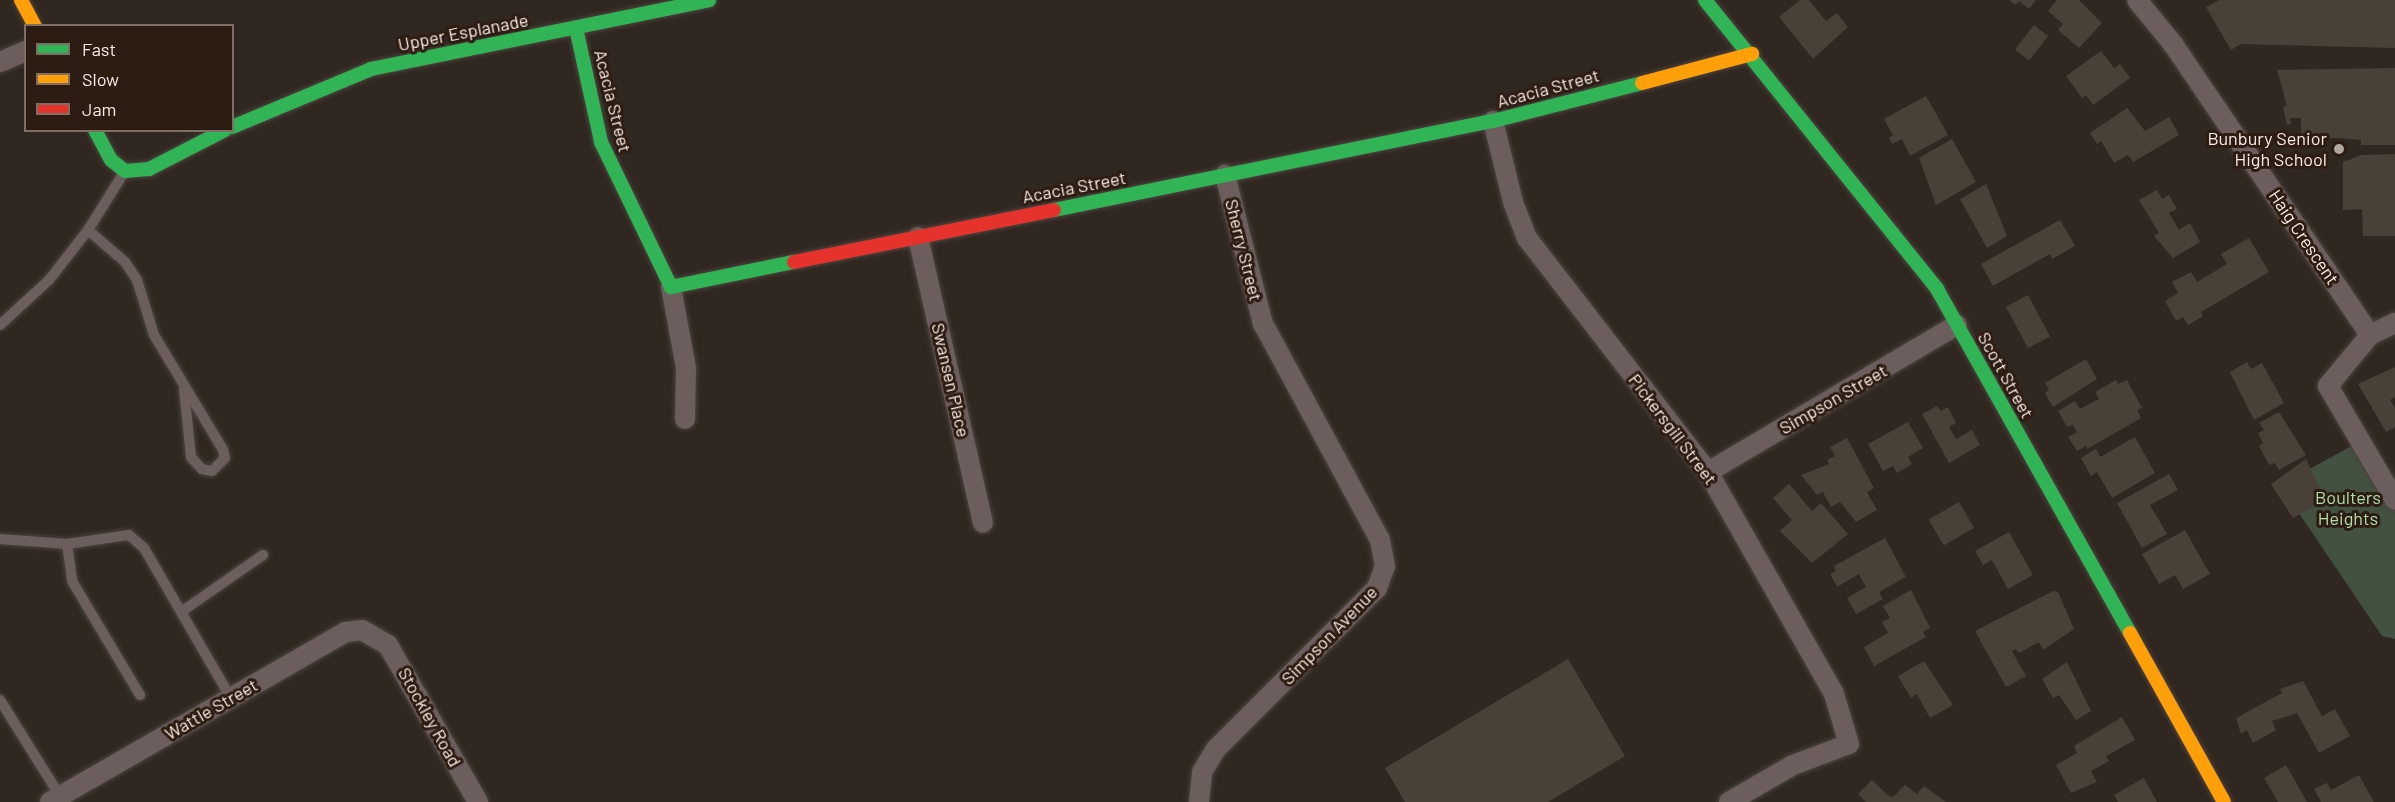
<!DOCTYPE html>
<html>
<head>
<meta charset="utf-8">
<style>
	body { margin:0 }
	#map { position:relative; width:2395px; height:802px; overflow:hidden; background:#312721; font-family:Barlow,sans-serif }
	div>[style] { position:absolute }
	[style*='--x'] { left:calc(var(--x)*1px); top:calc(var(--y)*1px); width:calc(var(--w)*1px); rotate:calc(var(--a)*1deg) }
	.green>* { inset:0; background:#435140 }
	.building>* { inset:0; background:#494038; transform-origin:0 0 }
	.roads { filter:drop-shadow(0 0 2px #4b433e) drop-shadow(0 0 2px #4b433e) }
	.lane>* { height:10px; margin:-5px; padding:0 5px; transform-origin:5px; border-radius:5px; background:#6b5e5d }
	.street>* { height:20px; margin:-10px; padding:0 10px; transform-origin:10px; border-radius:10px; background:#6b5e5d }
	.fast>* { height:14px; margin:-7px; padding:0 7px; transform-origin:7px; border-radius:7px; background:#30b455 }
	.slow>* { height:14px; margin:-7px; padding:0 7px; transform-origin:7px; border-radius:7px; background:#ff9f0a }
	.jam>* { height:14px; margin:-7px; padding:0 7px; transform-origin:7px; border-radius:7px; background:#e5322d }
	.dots>* { width:16px; height:16px; translate:-50% -50%; box-sizing:border-box; border:3px solid #2d1c12; border-radius:50% }
	span { translate:-50% -50%; white-space:nowrap; text-align:center; line-height:1.15; -webkit-text-stroke:6px #2d1c12; paint-order:stroke }
	.street-label { font-size:18px; color:#f8ece5 }
	.poi-label { font-size:18px; color:#f8ece5 }
	.right { translate:-100% -50%; text-align:right }
	.park-label { font-size:18px; color:#afdfae }
	.legend { position:absolute; left:24px; top:24px; width:210px; height:108px; box-sizing:border-box; background:#2d1c12; border:2px solid #7e6f66; margin:0; padding:8px 10px; list-style:none; font-size:18px; color:#f8ece5 }
	.legend li { display:flex; align-items:center; gap:12px; height:30px }
	.legend b { width:30px; border:2px solid #7e6f66 }
</style>
</head>
<body>
<div id="map">
	<div class="green">
		<i style="clip-path:polygon(2359px 442px,2395px 500px,2395px 639px,2382px 636px,2280px 485px)"></i>
	</div>
	<div class="building">
		<i style="clip-path:polygon(1800px 0,1809px 0,1826px 21px,1837px 13px,1848px 27px,1813px 59px,1779px 17px)"></i>
		<i style="clip-path:polygon(2009px 0,2036px 0,2029px 9px,2019px 1px,2016px 5px)"></i>
		<i style="clip-path:polygon(2057px 0,2079px 0,2102px 23px,2079px 48px,2058px 30px,2063px 24px,2048px 11px)"></i>
		<i style="clip-path:polygon(2219px 0,2395px 0,2395px 48px,2241px 44px,2231px 50px,2206px 7px)"></i>
		<i style="left:2034px;top:25px;width:18px;height:31px;rotate:38deg"></i>
		<i style="clip-path:polygon(2101px 51px,2114px 68px,2120px 64px,2130px 78px,2093px 105px,2086px 95px,2082px 98px,2066px 76px)"></i>
		<i style="clip-path:polygon(2395px 68px,2395px 145px,2361px 145px,2361px 140px,2338px 138px,2301px 139px,2301px 118px,2290px 118px,2291px 124px,2287px 125px,2283px 107px,2287px 106px,2277px 70px)"></i>
		<i style="clip-path:polygon(1926px 96px,1948px 135px,1910px 156px,1902px 139px,1892px 144px,1889px 138px,1893px 135px,1884px 119px)"></i>
		<i style="clip-path:polygon(2127px 108px,2145px 131px,2169px 117px,2179px 135px,2133px 162px,2128px 155px,2114px 163px,2101px 141px,2097px 144px,2090px 133px)"></i>
		<i style="clip-path:polygon(1952px 139px,1976px 182px,1936px 205px,1919px 158px)"></i>
		<i style="clip-path:polygon(2395px 154px,2395px 236px,2363px 236px,2362px 209px,2343px 210px,2343px 162px,2361px 155px)"></i>
		<i style="clip-path:polygon(1986px 184px,2007px 236px,1987px 248px,1960px 199px)"></i>
		<i style="clip-path:polygon(2157px 190px,2162px 199px,2169px 195px,2177px 209px,2169px 213px,2179px 230px,2190px 223px,2200px 242px,2173px 258px,2154px 236px,2159px 233px,2139px 200px)"></i>
		<i style="clip-path:polygon(2060px 220px,2075px 246px,2052px 259px,2050px 254px,1993px 286px,1981px 264px)"></i>
		<i style="clip-path:polygon(2249px 238px,2269px 272px,2201px 312px,2203px 316px,2188px 325px,2183px 317px,2176px 321px,2165px 301px,2178px 293px,2172px 282px,2191px 272px,2197px 282px,2227px 264px,2221px 254px)"></i>
		<i style="left:2028px;top:295px;width:47px;height:25px;rotate:62deg"></i>
		<i style="clip-path:polygon(2086px 359px,2097px 379px,2053px 407px,2045px 393px,2049px 390px,2045px 383px)"></i>
		<i style="clip-path:polygon(2247px 362px,2251px 369px,2262px 363px,2284px 403px,2254px 420px,2230px 372px)"></i>
		<i style="clip-path:polygon(2395px 367px,2395px 397px,2390px 400px,2395px 408px,2395px 427px,2386px 432px,2358px 384px)"></i>
		<i style="clip-path:polygon(2116px 380px,2118px 384px,2127px 380px,2142px 408px,2137px 410px,2141px 418px,2087px 449px,2086px 446px,2077px 451px,2068px 437px,2077px 432px,2073px 425px,2067px 427px,2058px 411px,2075px 401px,2080px 409px,2099px 399px,2095px 392px)"></i>
		<i style="clip-path:polygon(1937px 406px,1941px 411px,1948px 407px,1956px 423px,1949px 427px,1956px 439px,1972px 430px,1980px 445px,1949px 463px,1922px 414px)"></i>
		<i style="clip-path:polygon(2279px 412px,2306px 455px,2279px 470px,2275px 463px,2269px 465px,2259px 446px,2263px 443px,2258px 433px,2264px 430px,2259px 423px)"></i>
		<i style="clip-path:polygon(1908px 422px,1923px 448px,1908px 457px,1912px 464px,1897px 473px,1893px 466px,1883px 471px,1868px 444px)"></i>
		<i style="clip-path:polygon(2135px 437px,2155px 473px,2112px 498px,2097px 472px,2091px 476px,2081px 458px,2096px 449px,2100px 457px)"></i>
		<i style="clip-path:polygon(1847px 438px,1874px 488px,1867px 492px,1877px 510px,1856px 522px,1840px 502px,1831px 507px,1823px 492px,1817px 495px,1801px 475px,1829px 464px,1827px 460px,1835px 456px,1830px 447px)"></i>
		<i style="clip-path:polygon(2306px 459px,2325px 501px,2293px 518px,2271px 484px)"></i>
		<i style="clip-path:polygon(2169px 474px,2178px 490px,2150px 505px,2167px 534px,2142px 548px,2117px 503px)"></i>
		<i style="clip-path:polygon(1789px 484px,1812px 511px,1821px 503px,1848px 534px,1812px 563px,1780px 531px,1792px 520px,1773px 498px)"></i>
		<i style="left:1959px;top:502px;width:30px;height:35px;rotate:60deg"></i>
		<i style="clip-path:polygon(2185px 530px,2210px 574px,2183px 589px,2175px 575px,2159px 584px,2142px 554px)"></i>
		<i style="clip-path:polygon(2009px 532px,2033px 575px,2008px 589px,1992px 560px,1983px 565px,1975px 551px)"></i>
		<i style="clip-path:polygon(1885px 538px,1906px 577px,1879px 592px,1883px 599px,1856px 614px,1847px 598px,1866px 587px,1859px 574px,1837px 587px,1830px 574px,1836px 571px,1834px 566px)"></i>
		<i style="clip-path:polygon(1911px 590px,1930px 628px,1923px 632px,1926px 637px,1874px 666px,1864px 647px,1888px 633px,1882px 622px,1890px 618px,1883px 606px)"></i>
		<i style="clip-path:polygon(2053px 591px,2058px 592px,2074px 629px,2043px 650px,2039px 642px,2019px 653px,2016px 649px,2012px 651px,2026px 676px,2006px 687px,1975px 631px)"></i>
		<i style="clip-path:polygon(1568px 659px,1625px 756px,1548px 802px,1405px 802px,1385px 768px)"></i>
		<i style="clip-path:polygon(1924px 661px,1953px 705px,1930px 718px,1917px 694px,1911px 698px,1898px 676px)"></i>
		<i style="clip-path:polygon(2067px 662px,2091px 711px,2076px 720px,2059px 695px,2053px 698px,2042px 679px)"></i>
		<i style="clip-path:polygon(2303px 681px,2322px 716px,2335px 709px,2350px 736px,2319px 753px,2297px 713px,2272px 721px,2276px 730px,2253px 743px,2247px 730px,2241px 734px,2236px 718px,2282px 693px,2280px 689px)"></i>
		<i style="clip-path:polygon(2122px 717px,2135px 740px,2106px 756px,2109px 761px,2091px 771px,2097px 782px,2071px 793px,2056px 765px,2077px 753px,2074px 746px)"></i>
		<i style="clip-path:polygon(2286px 765px,2307px 802px,2278px 802px,2264px 778px)"></i>
		<i style="clip-path:polygon(2359px 775px,2374px 802px,2321px 802px,2314px 789px,2327px 783px,2331px 790px)"></i>
		<i style="clip-path:polygon(2144px 778px,2157px 802px,2118px 802px,2114px 795px)"></i>
		<i style="clip-path:polygon(1872px 780px,1889px 796px,1893px 797px,1905px 785px,1917px 794px,1924px 786px,1946px 802px,1866px 802px,1858px 794px)"></i>
	</div>
	<div class="roads">
		<div class="lane">
			<i style="--x:88;--y:230;--w:49;--a:40.9"></i>
			<i style="--x:125;--y:262;--w:22;--a:56"></i>
			<i style="--x:137;--y:280;--w:58;--a:72.8"></i>
			<i style="--x:154;--y:335;--w:134;--a:59"></i>
			<i style="--x:223;--y:450;--w:8;--a:76"></i>
			<i style="--x:225;--y:458;--w:18;--a:135"></i>
			<i style="--x:212;--y:471;--w:10;--a:-169"></i>
			<i style="--x:202;--y:469;--w:16;--a:-133"></i>
			<i style="--x:191;--y:457;--w:68;--a:-95.9"></i>
			<i style="--x:0;--y:325;--w:67;--a:-42.6"></i>
			<i style="--x:49;--y:280;--w:63;--a:-52"></i>
			<i style="--x:88;--y:230;--w:70;--a:-57.9"></i>
			<i style="--x:0;--y:539;--w:67;--a:4.3"></i>
			<i style="--x:67;--y:544;--w:63;--a:-8.3"></i>
			<i style="--x:129;--y:535;--w:20;--a:41"></i>
			<i style="--x:144;--y:548;--w:173;--a:59.9"></i>
			<i style="--x:67;--y:544;--w:37;--a:82"></i>
			<i style="--x:72;--y:581;--w:133;--a:59.2"></i>
			<i style="--x:181;--y:612;--w:100;--a:-34.8"></i>
			<i style="--x:0;--y:700;--w:113;--a:58"></i>
		</div>
		<div class="street">
			<i style="--x:2137;--y:0;--w:57;--a:50.7"></i>
			<i style="--x:2173;--y:44;--w:351;--a:55.9"></i>
			<i style="--x:2370;--y:335;--w:28;--a:-26"></i>
			<i style="--x:0;--y:62;--w:28;--a:-23"></i>
			<i style="--x:1493;--y:121;--w:83;--a:76.1"></i>
			<i style="--x:1513;--y:202;--w:39;--a:69"></i>
			<i style="--x:1527;--y:238;--w:296;--a:52.3"></i>
			<i style="--x:1708;--y:472;--w:255;--a:60.4"></i>
			<i style="--x:1834;--y:694;--w:52;--a:73.3"></i>
			<i style="--x:1849;--y:744;--w:60;--a:159.4"></i>
			<i style="--x:1793;--y:765;--w:74;--a:150"></i>
			<i style="--x:918;--y:237;--w:293;--a:77.2"></i>
			<i style="--x:671;--y:287;--w:82;--a:79.5"></i>
			<i style="--x:686;--y:368;--w:51;--a:91.1"></i>
			<i style="--x:2370;--y:335;--w:66;--a:129.5"></i>
			<i style="--x:2328;--y:386;--w:132;--a:59.6"></i>
			<i style="--x:1708;--y:472;--w:289;--a:-30.6"></i>
			<i style="--x:50;--y:802;--w:341;--a:-29.9"></i>
			<i style="--x:346;--y:632;--w:16;--a:-7"></i>
			<i style="--x:362;--y:630;--w:30;--a:30"></i>
			<i style="--x:388;--y:645;--w:181;--a:60.2"></i>
			<i style="--x:1199;--y:802;--w:30;--a:-84"></i>
			<i style="--x:1202;--y:772;--w:27;--a:-59"></i>
			<i style="--x:1216;--y:749;--w:228;--a:-45"></i>
			<i style="--x:1377;--y:588;--w:23;--a:-70"></i>
			<i style="--x:1385;--y:566;--w:26;--a:-101"></i>
			<i style="--x:1380;--y:540;--w:246;--a:-118.4"></i>
			<i style="--x:1263;--y:324;--w:154;--a:-104.3"></i>
		</div>
		<div class="fast">
			<i style="--x:1705;--y:0;--w:371;--a:51.2"></i>
			<i style="--x:1937;--y:289;--w:394;--a:60.7"></i>
			<i style="--x:576;--y:28;--w:117;--a:77.6"></i>
			<i style="--x:601;--y:142;--w:161;--a:64.2"></i>
			<i style="--x:671;--y:287;--w:126;--a:-11.5"></i>
			<i style="--x:232;--y:127;--w:151;--a:-22.6"></i>
			<i style="--x:371;--y:69;--w:345;--a:-11.5"></i>
			<i style="--x:95;--y:130;--w:34;--a:62"></i>
			<i style="--x:111;--y:160;--w:18;--a:38"></i>
			<i style="--x:125;--y:171;--w:24;--a:-5"></i>
			<i style="--x:149;--y:169;--w:85;--a:-27.2"></i>
			<i style="--x:1054;--y:210;--w:448;--a:-11.5"></i>
			<i style="--x:1493;--y:121;--w:154;--a:-14.3"></i>
		</div>
		<div class="slow">
			<i style="--x:21;--y:0;--w:30;--a:62"></i>
			<i style="--x:1642;--y:83;--w:114;--a:-14.8"></i>
			<i style="--x:2130;--y:633;--w:193;--a:60.9"></i>
		</div>
		<div class="jam">
			<i style="--x:794;--y:262;--w:265;--a:-11.3"></i>
		</div>
	</div>
	<div class="dots">
		<i style="left:2339px;top:149px;background:#b2a7a0"></i>
	</div>
	<div class="street-label">
		<span style="left:463px;top:32px;rotate:-11deg">Upper Esplanade</span>
		<span style="left:1548px;top:88px;rotate:-15deg">Acacia Street</span>
		<span style="left:613px;top:101px;rotate:76deg">Acacia Street</span>
		<span style="left:1074px;top:187px;rotate:-11deg">Acacia Street</span>
		<span style="left:2304px;top:237px;rotate:56deg">Haig Crescent</span>
		<span style="left:1244px;top:250px;rotate:76deg">Sherry Street</span>
		<span style="left:2006px;top:375px;rotate:61deg">Scott Street</span>
		<span style="left:951px;top:380px;rotate:77deg">Swansen Place</span>
		<span style="left:1833px;top:399px;rotate:-30deg">Simpson Street</span>
		<span style="left:1673px;top:429px;rotate:53deg">Pickersgill Street</span>
		<span style="left:1329px;top:635px;rotate:-46deg">Simpson Avenue</span>
		<span style="left:211px;top:709px;rotate:-30deg">Wattle Street</span>
		<span style="left:430px;top:717px;rotate:61deg">Stockley Road</span>
	</div>
	<div class="poi-label">
		<span class="right" style="left:2327px;top:149px">Bunbury Senior<br>High School</span>
	</div>
	<div class="park-label">
		<span style="left:2348px;top:508px">Boulters<br>Heights</span>
	</div>
	<ul class="legend">
	<li><b style="height:8px;background:#30b455"></b>Fast</li>
	<li><b style="height:8px;background:#ff9f0a"></b>Slow</li>
	<li><b style="height:8px;background:#e5322d"></b>Jam</li>
	</ul>
</div>
</body>
</html>
